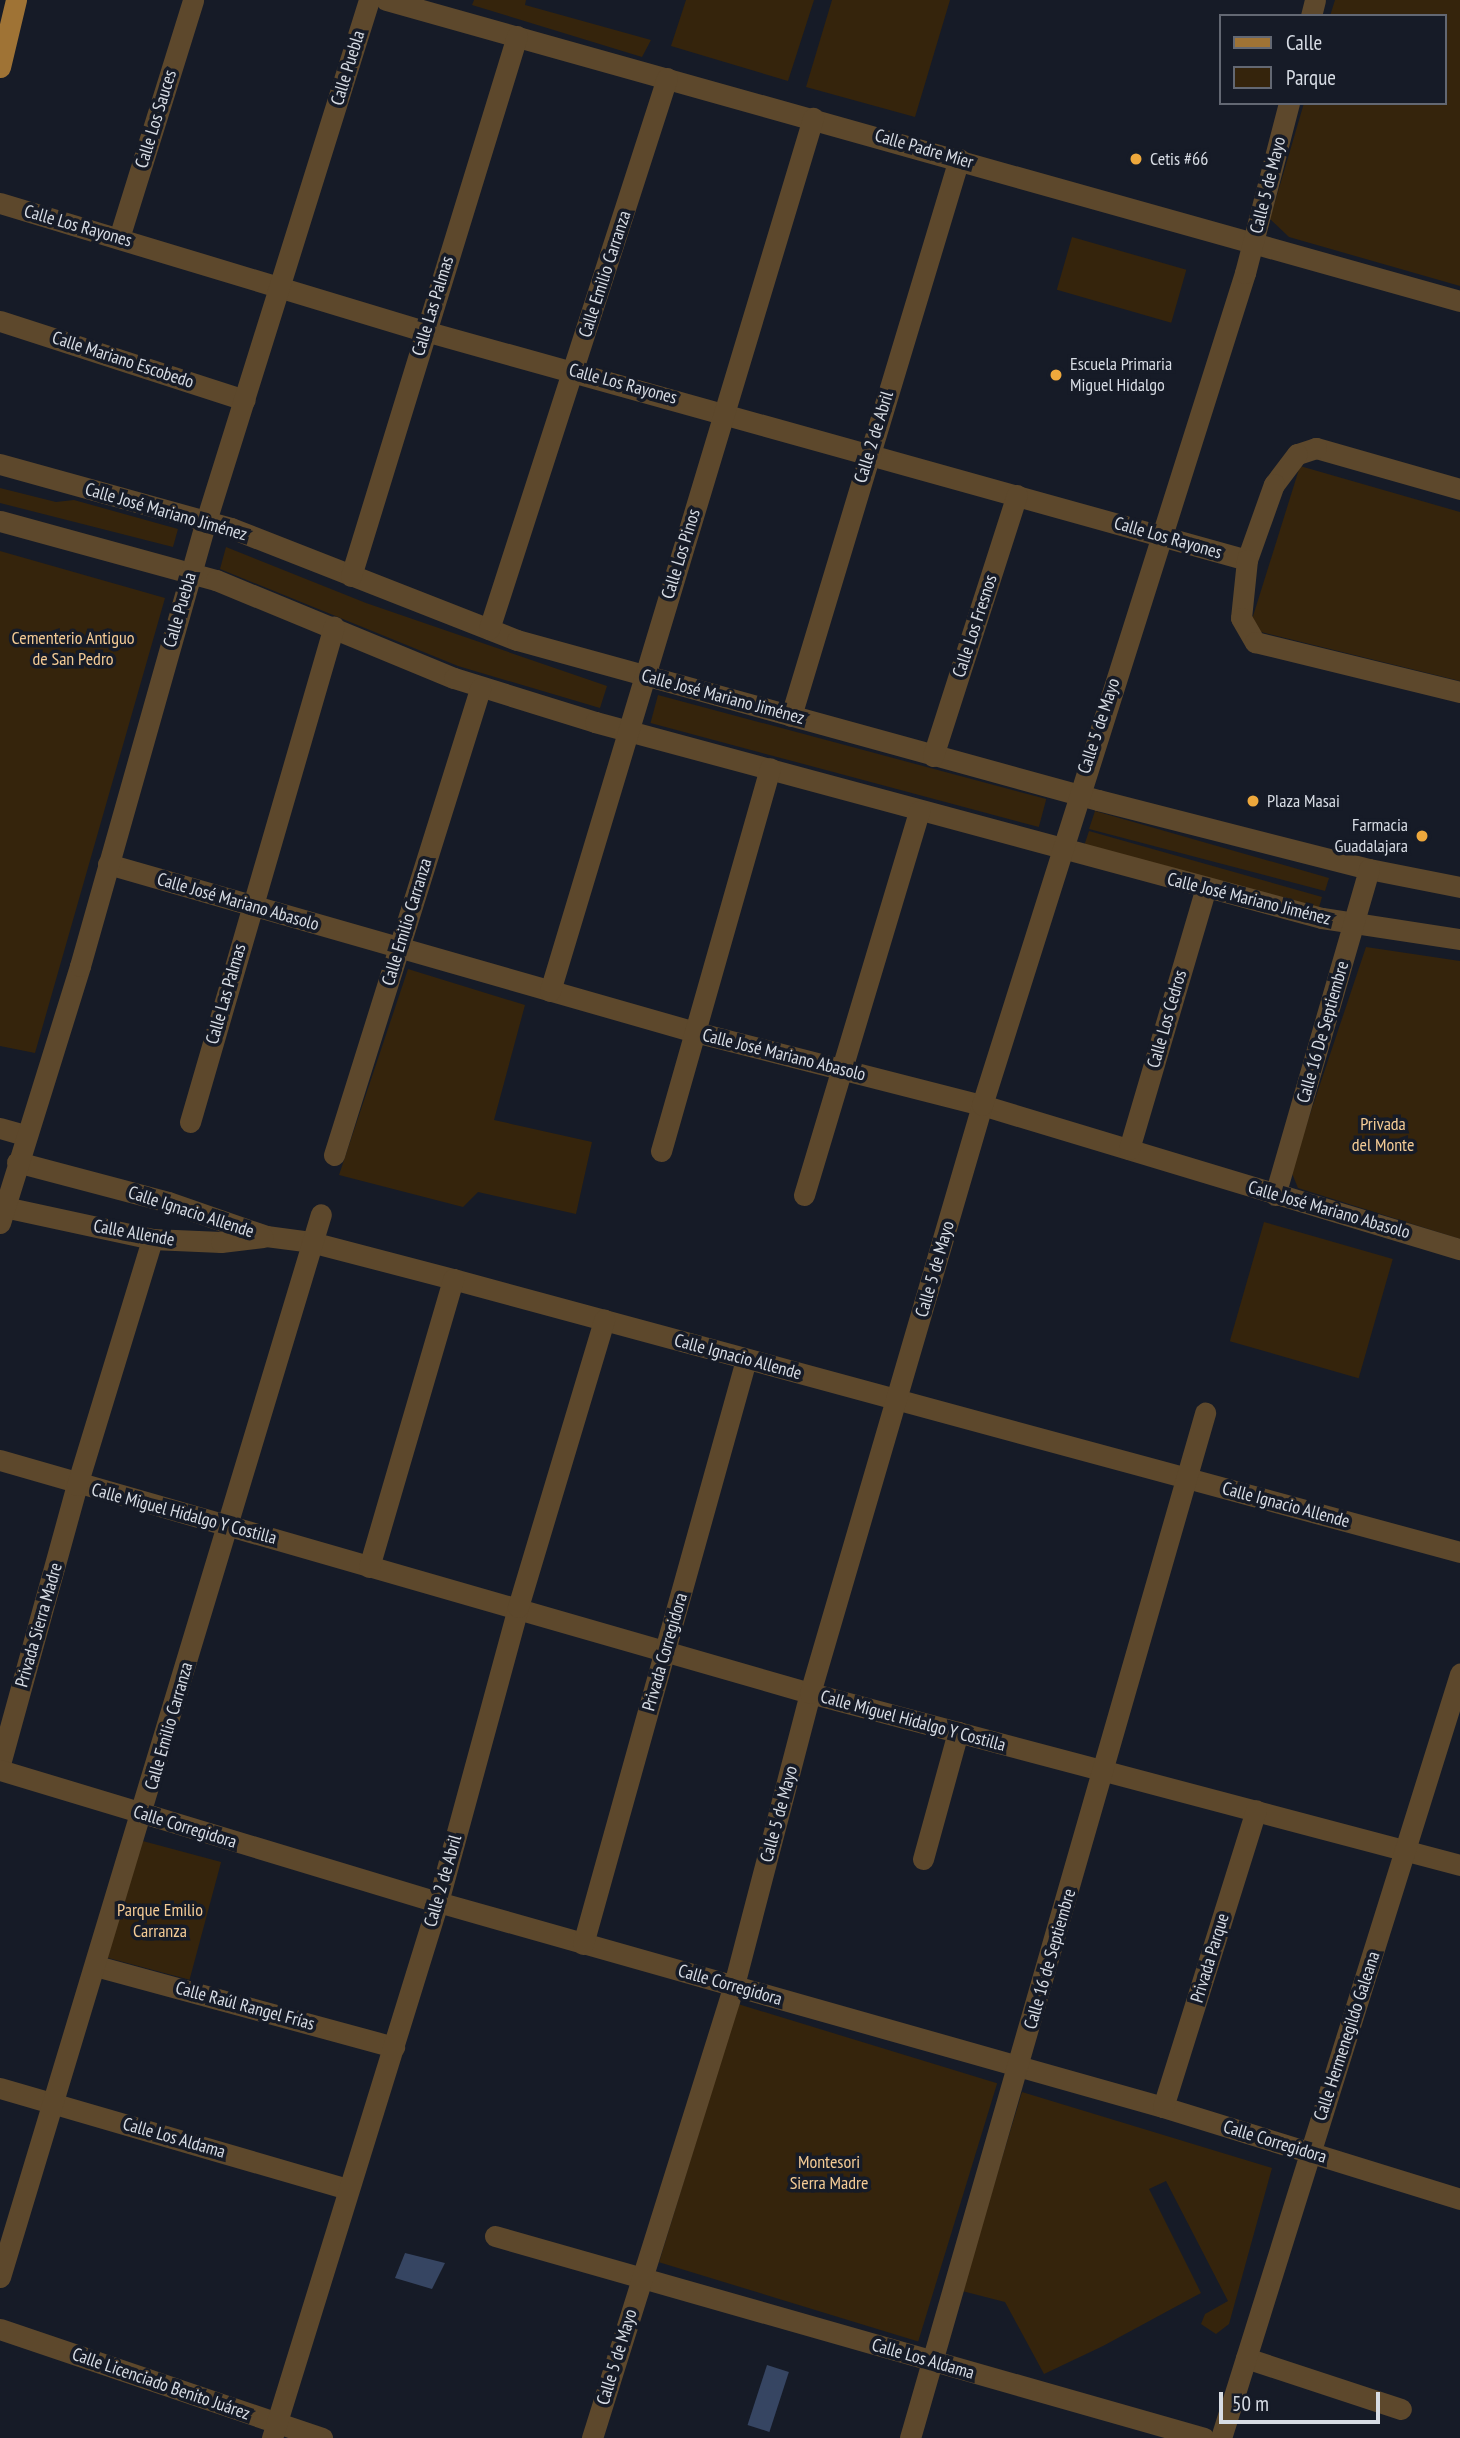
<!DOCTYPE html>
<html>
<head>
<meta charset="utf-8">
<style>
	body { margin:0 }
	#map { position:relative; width:1460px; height:2438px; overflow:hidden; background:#161b27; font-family:"PT Sans Narrow",sans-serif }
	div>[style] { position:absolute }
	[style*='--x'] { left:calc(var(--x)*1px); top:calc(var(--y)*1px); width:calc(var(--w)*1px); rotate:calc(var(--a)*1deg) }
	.green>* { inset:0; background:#35240c; transform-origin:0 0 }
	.water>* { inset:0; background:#364562; transform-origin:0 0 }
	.minor>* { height:21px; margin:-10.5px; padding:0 10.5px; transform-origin:10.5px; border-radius:10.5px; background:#5d482c }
	.major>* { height:21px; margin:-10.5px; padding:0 10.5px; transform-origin:10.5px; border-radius:10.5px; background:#9f7335 }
	.dots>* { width:19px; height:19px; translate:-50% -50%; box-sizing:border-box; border:4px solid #161b27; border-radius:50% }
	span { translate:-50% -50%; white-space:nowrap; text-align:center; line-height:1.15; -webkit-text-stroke:7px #161b27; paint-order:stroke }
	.street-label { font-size:18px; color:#d7dce4 }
	.poi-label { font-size:18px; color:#d7dce4 }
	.left { translate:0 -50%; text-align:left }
	.right { translate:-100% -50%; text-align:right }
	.park-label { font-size:18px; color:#f4cb95 }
	.legend { position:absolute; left:1219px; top:14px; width:228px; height:91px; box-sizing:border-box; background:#161b27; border:2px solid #636873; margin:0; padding:9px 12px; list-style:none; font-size:21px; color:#d7dce4 }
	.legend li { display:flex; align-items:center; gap:14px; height:35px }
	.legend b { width:35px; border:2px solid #636873 }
	.scale { position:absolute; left:1219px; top:2392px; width:161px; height:32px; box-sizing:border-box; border:4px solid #d7dce4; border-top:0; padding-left:9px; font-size:21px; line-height:24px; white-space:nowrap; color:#d7dce4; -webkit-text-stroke:5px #161b27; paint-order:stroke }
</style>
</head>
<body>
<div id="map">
	<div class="green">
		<i style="clip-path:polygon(474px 0,526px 0,525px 5px,651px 40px,642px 57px,472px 5px)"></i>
		<i style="clip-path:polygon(686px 0,814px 0,788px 81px,671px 46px)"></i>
		<i style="clip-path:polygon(832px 0,950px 0,915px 117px,806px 87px)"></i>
		<i style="clip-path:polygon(1335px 0,1460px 0,1460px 286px,1289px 237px,1270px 219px,1304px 103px,1444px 103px,1444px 16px,1330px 16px)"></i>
		<i style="left:1072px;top:237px;width:119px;height:55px;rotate:16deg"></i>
		<i style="clip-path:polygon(1300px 466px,1460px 512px,1460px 681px,1249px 629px)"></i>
		<i style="clip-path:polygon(0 488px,56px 502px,74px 500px,178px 529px,173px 547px,0 503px)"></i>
		<i style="clip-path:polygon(226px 547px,366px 603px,607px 686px,600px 708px,458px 666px,220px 569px)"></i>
		<i style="clip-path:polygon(0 551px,165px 598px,35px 1053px,0 1046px)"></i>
		<i style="left:658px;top:695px;width:402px;height:29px;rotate:15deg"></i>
		<i style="clip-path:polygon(1095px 811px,1329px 878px,1325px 891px,1089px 829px)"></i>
		<i style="clip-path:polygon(1089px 831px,1322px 897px,1318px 911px,1083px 849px)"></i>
		<i style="clip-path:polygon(1366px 947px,1460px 961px,1460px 1239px,1298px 1188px,1291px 1171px)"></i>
		<i style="clip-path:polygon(408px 969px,525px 1005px,494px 1120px,592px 1142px,576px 1214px,478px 1192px,463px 1207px,339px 1175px)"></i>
		<i style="left:1264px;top:1222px;width:134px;height:124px;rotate:16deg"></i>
		<i style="left:139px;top:1840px;width:85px;height:122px;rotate:15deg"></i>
		<i style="left:738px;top:2004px;width:271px;height:270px;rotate:17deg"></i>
		<i style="clip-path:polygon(1022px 2092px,1272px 2168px,1229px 2324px,1216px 2334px,1201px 2324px,1205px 2314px,1228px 2301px,1166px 2181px,1149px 2189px,1201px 2293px,1103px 2346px,1044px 2374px,1005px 2302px,962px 2291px)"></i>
	</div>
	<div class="water">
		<i style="clip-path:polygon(405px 2253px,445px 2263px,432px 2289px,395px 2278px)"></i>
		<i style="left:767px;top:2365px;width:23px;height:63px;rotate:18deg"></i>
	</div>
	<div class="minor">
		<i style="--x:386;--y:0;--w:1115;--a:15.66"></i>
		<i style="--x:1311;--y:16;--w:16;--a:-76"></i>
		<i style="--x:0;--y:203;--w:444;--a:16.8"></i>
		<i style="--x:425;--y:331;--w:853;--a:15.57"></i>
		<i style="--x:119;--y:238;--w:249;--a:-72.7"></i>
		<i style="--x:0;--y:321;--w:257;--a:17.9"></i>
		<i style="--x:0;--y:464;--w:240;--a:15.5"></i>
		<i style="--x:231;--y:528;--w:307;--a:21.4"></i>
		<i style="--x:517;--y:640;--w:603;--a:15.4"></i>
		<i style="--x:1098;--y:800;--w:280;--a:14.3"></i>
		<i style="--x:1369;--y:869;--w:93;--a:11.2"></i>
		<i style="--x:1460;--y:489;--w:150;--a:-164.1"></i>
		<i style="--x:1316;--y:448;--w:20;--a:162"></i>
		<i style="--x:1297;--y:454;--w:38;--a:127"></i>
		<i style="--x:1274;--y:484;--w:81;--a:109.6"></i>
		<i style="--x:1247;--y:560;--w:58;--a:95.9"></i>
		<i style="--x:1241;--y:618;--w:28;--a:60"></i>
		<i style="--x:1255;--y:642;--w:211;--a:13.7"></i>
		<i style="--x:0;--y:521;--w:224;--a:15.3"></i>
		<i style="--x:216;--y:580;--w:257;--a:22.4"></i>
		<i style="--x:454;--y:678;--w:148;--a:17.3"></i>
		<i style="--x:595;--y:722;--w:753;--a:15.09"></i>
		<i style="--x:1322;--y:918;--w:140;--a:8.7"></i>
		<i style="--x:351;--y:576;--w:565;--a:-72.91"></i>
		<i style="--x:489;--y:629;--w:579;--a:-72.1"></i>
		<i style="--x:791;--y:716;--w:582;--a:-73.22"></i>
		<i style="--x:933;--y:756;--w:274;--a:-72.2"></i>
		<i style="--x:108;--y:864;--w:611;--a:15.97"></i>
		<i style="--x:695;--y:1032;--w:296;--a:14.3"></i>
		<i style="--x:982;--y:1105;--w:499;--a:16.8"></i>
		<i style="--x:550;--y:991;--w:912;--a:-73.23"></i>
		<i style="--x:190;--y:1122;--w:516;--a:-73.81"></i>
		<i style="--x:0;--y:1128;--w:26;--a:16"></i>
		<i style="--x:1129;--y:1149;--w:272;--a:-73.6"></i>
		<i style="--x:661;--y:1151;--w:398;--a:-74.1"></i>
		<i style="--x:334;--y:1155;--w:489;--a:-72.6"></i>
		<i style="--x:17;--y:1162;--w:156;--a:14.8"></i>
		<i style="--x:168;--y:1202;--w:104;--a:19.1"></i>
		<i style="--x:266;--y:1236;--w:45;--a:7.6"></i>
		<i style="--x:311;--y:1242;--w:147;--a:14.6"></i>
		<i style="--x:453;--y:1279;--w:1043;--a:15.17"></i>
		<i style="--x:804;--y:1195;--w:401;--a:-73.3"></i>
		<i style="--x:1275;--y:1195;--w:339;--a:-73.9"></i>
		<i style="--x:0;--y:1206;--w:156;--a:12.2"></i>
		<i style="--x:152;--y:1239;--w:69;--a:2.5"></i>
		<i style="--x:221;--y:1242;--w:42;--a:-6.8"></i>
		<i style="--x:0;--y:1223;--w:269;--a:-72.7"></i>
		<i style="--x:80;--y:966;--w:462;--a:-74.2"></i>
		<i style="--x:206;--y:521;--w:546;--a:-72.63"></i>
		<i style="--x:0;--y:1460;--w:843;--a:16.05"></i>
		<i style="--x:810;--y:1693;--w:672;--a:14.82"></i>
		<i style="--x:369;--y:1567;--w:300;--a:-73.7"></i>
		<i style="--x:0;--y:1764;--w:289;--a:-74.6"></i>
		<i style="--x:77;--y:1485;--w:257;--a:-73"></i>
		<i style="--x:0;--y:1770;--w:457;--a:16.8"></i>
		<i style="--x:438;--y:1902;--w:753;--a:15.79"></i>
		<i style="--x:1163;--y:2107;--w:311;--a:17.2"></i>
		<i style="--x:923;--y:1859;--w:132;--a:-74.6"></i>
		<i style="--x:583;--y:1944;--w:606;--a:-74.41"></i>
		<i style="--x:96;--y:1966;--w:309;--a:15.2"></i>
		<i style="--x:0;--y:2088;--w:361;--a:16.2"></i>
		<i style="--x:1163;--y:2107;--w:311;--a:-72.6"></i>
		<i style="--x:495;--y:2236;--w:737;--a:15.9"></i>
		<i style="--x:0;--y:2277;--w:1110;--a:-73.2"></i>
		<i style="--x:0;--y:2329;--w:340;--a:18.7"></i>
		<i style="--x:1246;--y:2358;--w:163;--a:18.2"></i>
		<i style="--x:272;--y:2438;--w:561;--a:-72.79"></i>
		<i style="--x:438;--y:1902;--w:306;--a:-74.8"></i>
		<i style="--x:518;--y:1607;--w:300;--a:-73.3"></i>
		<i style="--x:592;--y:2438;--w:475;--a:-72.6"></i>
		<i style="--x:734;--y:1985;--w:302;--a:-75.4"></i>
		<i style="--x:810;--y:1693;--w:613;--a:-73.69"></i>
		<i style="--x:982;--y:1105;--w:873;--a:-72.46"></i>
		<i style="--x:1245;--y:273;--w:176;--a:-75.5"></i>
		<i style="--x:910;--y:2438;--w:1067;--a:-73.94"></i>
		<i style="--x:1221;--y:2438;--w:801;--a:-72.63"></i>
	</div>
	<div class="major">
		<i style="--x:0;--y:67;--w:69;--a:-76.6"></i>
	</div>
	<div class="dots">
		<i style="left:1136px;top:159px;background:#eea83c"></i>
		<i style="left:1056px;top:375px;background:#eea83c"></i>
		<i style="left:1253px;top:801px;background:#eea83c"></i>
		<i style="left:1422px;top:836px;background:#eea83c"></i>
	</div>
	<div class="street-label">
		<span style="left:348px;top:68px;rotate:-73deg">Calle Puebla</span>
		<span style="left:156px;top:119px;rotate:-73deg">Calle Los Sauces</span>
		<span style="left:924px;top:149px;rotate:16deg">Calle Padre Mier</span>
		<span style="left:1268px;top:185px;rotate:-76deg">Calle 5 de Mayo</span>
		<span style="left:78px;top:226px;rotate:16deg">Calle Los Rayones</span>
		<span style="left:605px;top:274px;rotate:-72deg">Calle Emilio Carranza</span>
		<span style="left:433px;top:306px;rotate:-73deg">Calle Las Palmas</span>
		<span style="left:123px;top:360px;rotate:18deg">Calle Mariano Escobedo</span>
		<span style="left:623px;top:384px;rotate:15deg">Calle Los Rayones</span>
		<span style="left:874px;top:437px;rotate:-73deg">Calle 2 de Abril</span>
		<span style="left:166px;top:512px;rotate:16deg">Calle José Mariano Jiménez</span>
		<span style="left:1168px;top:538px;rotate:16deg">Calle Los Rayones</span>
		<span style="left:681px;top:554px;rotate:-73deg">Calle Los Pinos</span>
		<span style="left:180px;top:610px;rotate:-74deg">Calle Puebla</span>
		<span style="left:975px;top:626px;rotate:-72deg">Calle Los Fresnos</span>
		<span style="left:723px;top:697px;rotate:15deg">Calle José Mariano Jiménez</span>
		<span style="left:1099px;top:726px;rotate:-72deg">Calle 5 de Mayo</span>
		<span style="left:1249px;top:899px;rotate:14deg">Calle José Mariano Jiménez</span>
		<span style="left:238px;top:902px;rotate:16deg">Calle José Mariano Abasolo</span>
		<span style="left:407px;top:922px;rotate:-73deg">Calle Emilio Carranza</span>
		<span style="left:226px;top:994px;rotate:-74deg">Calle Las Palmas</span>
		<span style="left:1167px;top:1019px;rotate:-74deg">Calle Los Cedros</span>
		<span style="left:1323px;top:1032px;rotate:-74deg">Calle 16 De Septiembre</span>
		<span style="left:784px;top:1055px;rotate:14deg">Calle José Mariano Abasolo</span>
		<span style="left:1329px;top:1210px;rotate:16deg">Calle José Mariano Abasolo</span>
		<span style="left:191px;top:1212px;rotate:18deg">Calle Ignacio Allende</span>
		<span style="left:134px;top:1233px;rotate:10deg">Calle Allende</span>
		<span style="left:935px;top:1269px;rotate:-74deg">Calle 5 de Mayo</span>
		<span style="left:738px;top:1357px;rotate:15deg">Calle Ignacio Allende</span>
		<span style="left:1286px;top:1505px;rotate:15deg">Calle Ignacio Allende</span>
		<span style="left:184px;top:1514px;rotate:15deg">Calle Miguel Hidalgo Y Costilla</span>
		<span style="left:39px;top:1625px;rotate:-74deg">Privada Sierra Madre</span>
		<span style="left:665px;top:1652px;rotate:-74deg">Privada Corregidora</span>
		<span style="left:913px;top:1721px;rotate:15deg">Calle Miguel Hidalgo Y Costilla</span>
		<span style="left:169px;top:1726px;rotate:-74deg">Calle Emilio Carranza</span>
		<span style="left:779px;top:1814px;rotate:-75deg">Calle 5 de Mayo</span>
		<span style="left:185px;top:1827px;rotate:17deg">Calle Corregidora</span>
		<span style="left:443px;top:1881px;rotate:-74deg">Calle 2 de Abril</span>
		<span style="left:1210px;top:1958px;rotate:-73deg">Privada Parque</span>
		<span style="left:1050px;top:1959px;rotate:-74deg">Calle 16 de Septiembre</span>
		<span style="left:730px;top:1985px;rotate:16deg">Calle Corregidora</span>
		<span style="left:245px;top:2006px;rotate:15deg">Calle Raúl Rangel Frías</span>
		<span style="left:1347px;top:2036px;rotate:-72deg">Calle Hermenegildo Galeana</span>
		<span style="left:174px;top:2138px;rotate:16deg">Calle Los Aldama</span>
		<span style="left:1275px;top:2142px;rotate:17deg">Calle Corregidora</span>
		<span style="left:617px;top:2357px;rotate:-73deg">Calle 5 de Mayo</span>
		<span style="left:923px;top:2359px;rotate:16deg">Calle Los Aldama</span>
		<span style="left:161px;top:2384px;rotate:19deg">Calle Licenciado Benito Juárez</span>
	</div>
	<div class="poi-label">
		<span class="left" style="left:1150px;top:159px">Cetis #66</span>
		<span class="left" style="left:1070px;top:375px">Escuela Primaria<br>Miguel Hidalgo</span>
		<span class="left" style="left:1267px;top:801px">Plaza Masai</span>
		<span class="right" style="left:1408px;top:836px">Farmacia<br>Guadalajara</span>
	</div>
	<div class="park-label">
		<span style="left:73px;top:649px">Cementerio Antiguo<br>de San Pedro</span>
		<span style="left:1383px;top:1135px">Privada<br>del Monte</span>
		<span style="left:160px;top:1921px">Parque Emilio<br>Carranza</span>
		<span style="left:829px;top:2173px">Montesori<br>Sierra Madre</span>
	</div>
	<ul class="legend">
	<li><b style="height:9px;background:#9f7335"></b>Calle</li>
	<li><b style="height:19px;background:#35240c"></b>Parque</li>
	</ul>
	<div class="scale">50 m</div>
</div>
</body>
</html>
